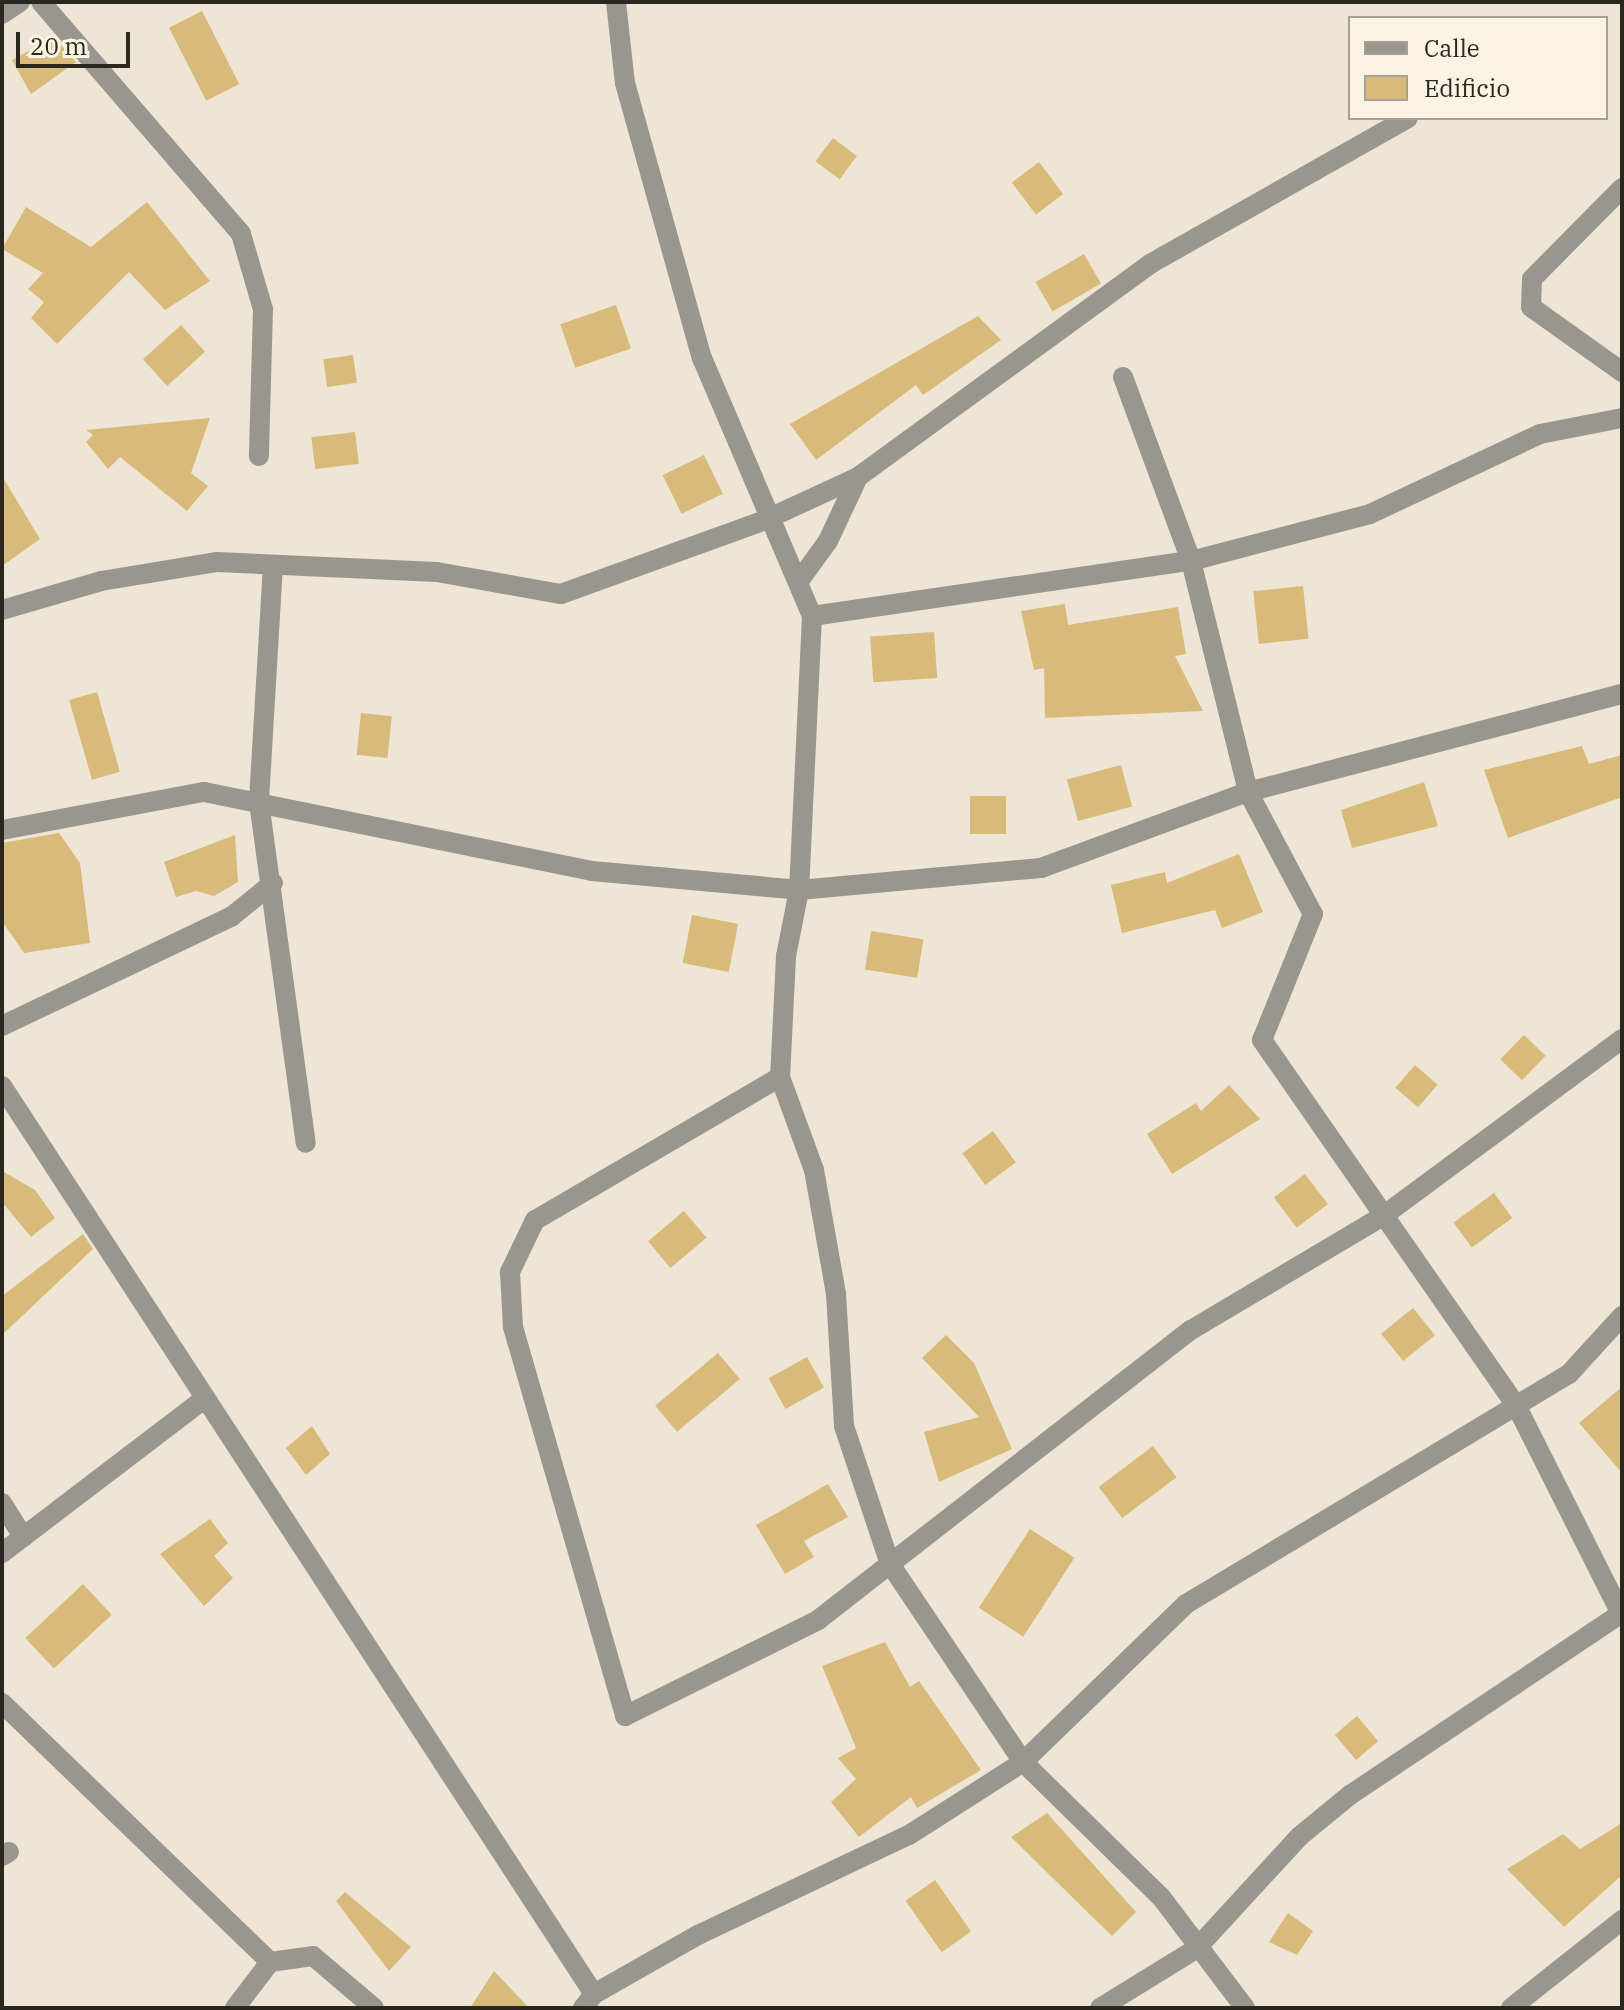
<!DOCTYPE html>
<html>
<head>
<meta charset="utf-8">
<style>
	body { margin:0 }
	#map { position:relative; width:1624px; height:2010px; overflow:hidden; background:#eee5d4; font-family:"IBM Plex Serif",serif }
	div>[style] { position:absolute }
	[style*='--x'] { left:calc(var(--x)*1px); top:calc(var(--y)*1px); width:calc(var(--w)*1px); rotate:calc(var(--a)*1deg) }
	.building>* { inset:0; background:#d8ba7a; transform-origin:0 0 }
	.street>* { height:20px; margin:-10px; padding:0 10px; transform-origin:10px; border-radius:10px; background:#99968f }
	span { translate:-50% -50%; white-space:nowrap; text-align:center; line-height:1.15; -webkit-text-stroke:8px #fbf3e1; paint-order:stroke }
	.frame { position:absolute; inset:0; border:4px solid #2a2720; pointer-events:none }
	.legend { position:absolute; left:1348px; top:16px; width:260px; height:104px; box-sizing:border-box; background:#fbf3e1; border:2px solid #a7a194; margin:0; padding:10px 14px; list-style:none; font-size:24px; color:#2a2720 }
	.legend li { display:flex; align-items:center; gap:16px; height:40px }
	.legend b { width:40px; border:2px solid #a7a194 }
	.scale { position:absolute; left:16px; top:32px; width:114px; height:36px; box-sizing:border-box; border:4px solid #2a2720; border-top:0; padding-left:10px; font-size:24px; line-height:28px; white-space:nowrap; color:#2a2720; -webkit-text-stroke:6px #fbf3e1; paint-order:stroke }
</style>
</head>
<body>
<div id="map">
	<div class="building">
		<i style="left:202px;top:11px;width:82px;height:37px;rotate:63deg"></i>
		<i style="clip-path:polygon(54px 37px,76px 62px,31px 94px,12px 60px)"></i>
		<i style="left:833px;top:138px;width:30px;height:29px;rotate:37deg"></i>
		<i style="left:1039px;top:162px;width:40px;height:34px;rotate:53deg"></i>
		<i style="clip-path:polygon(147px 202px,210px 281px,165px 310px,129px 272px,57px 344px,31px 318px,44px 302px,28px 289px,43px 273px,2px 249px,26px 207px,91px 247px)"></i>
		<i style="left:1084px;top:254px;width:34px;height:56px;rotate:60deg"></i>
		<i style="left:616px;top:305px;width:46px;height:59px;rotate:71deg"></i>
		<i style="clip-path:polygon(978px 316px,1001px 340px,923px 395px,916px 385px,816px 460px,790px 424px)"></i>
		<i style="left:181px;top:325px;width:36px;height:51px;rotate:48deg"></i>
		<i style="left:353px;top:355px;width:28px;height:30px;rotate:82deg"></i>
		<i style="clip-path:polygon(210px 418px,191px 473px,208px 486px,187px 511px,120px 457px,108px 469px,86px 442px,93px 435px,86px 430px)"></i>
		<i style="left:355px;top:432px;width:32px;height:44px;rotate:83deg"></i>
		<i style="left:704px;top:455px;width:43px;height:46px;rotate:64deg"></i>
		<i style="clip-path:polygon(2px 476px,40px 539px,2px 566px)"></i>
		<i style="left:1303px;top:586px;width:53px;height:50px;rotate:84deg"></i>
		<i style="clip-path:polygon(1065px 604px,1068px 625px,1178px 607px,1186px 654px,1175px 656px,1203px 711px,1045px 718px,1044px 668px,1034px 670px,1021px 611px)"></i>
		<i style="left:934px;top:632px;width:46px;height:64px;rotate:86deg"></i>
		<i style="left:97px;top:692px;width:83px;height:29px;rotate:74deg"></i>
		<i style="left:361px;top:713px;width:31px;height:42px;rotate:6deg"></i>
		<i style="clip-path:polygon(1582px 746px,1589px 764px,1622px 755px,1622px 797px,1508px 838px,1484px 770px)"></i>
		<i style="left:1121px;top:765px;width:43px;height:56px;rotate:75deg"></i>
		<i style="clip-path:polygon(1424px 782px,1438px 826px,1352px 848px,1341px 810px)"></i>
		<i style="left:970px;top:796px;width:36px;height:38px"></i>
		<i style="clip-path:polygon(59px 833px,80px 863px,90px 943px,24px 953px,2px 921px,2px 843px)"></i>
		<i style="clip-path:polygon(235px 835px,238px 882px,214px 896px,196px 891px,176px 897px,164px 862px)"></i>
		<i style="clip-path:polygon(1239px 854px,1263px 912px,1222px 928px,1215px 910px,1122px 933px,1111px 885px,1165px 872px,1167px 883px)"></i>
		<i style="left:692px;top:915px;width:47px;height:49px;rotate:11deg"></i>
		<i style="left:871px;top:931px;width:53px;height:39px;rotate:9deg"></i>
		<i style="left:1524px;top:1035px;width:30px;height:34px;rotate:44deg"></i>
		<i style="left:1415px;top:1065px;width:30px;height:30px;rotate:41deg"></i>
		<i style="clip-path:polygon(1229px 1085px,1260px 1119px,1172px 1174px,1147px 1134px,1196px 1103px,1201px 1111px)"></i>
		<i style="left:993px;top:1131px;width:39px;height:38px;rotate:54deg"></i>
		<i style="clip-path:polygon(2px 1171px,35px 1190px,55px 1218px,31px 1237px,2px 1202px)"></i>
		<i style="left:1305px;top:1174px;width:38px;height:39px;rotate:53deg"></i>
		<i style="left:1494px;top:1193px;width:31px;height:50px;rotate:54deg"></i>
		<i style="left:684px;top:1211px;width:35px;height:47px;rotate:50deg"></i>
		<i style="clip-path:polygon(83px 1234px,93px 1249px,2px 1335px,2px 1296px)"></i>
		<i style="left:1413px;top:1308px;width:35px;height:41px;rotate:51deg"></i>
		<i style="clip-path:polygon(946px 1335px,974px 1363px,1012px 1449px,939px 1482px,924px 1432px,979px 1417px,922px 1358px)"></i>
		<i style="left:718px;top:1353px;width:34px;height:82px;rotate:50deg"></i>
		<i style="left:807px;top:1357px;width:35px;height:44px;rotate:61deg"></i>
		<i style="clip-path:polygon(1622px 1387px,1622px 1473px,1579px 1423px)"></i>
		<i style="clip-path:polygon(312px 1426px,330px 1454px,306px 1475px,286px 1448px)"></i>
		<i style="left:1153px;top:1446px;width:39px;height:68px;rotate:53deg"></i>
		<i style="clip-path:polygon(828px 1484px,848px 1517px,804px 1541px,814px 1557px,785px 1574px,756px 1525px)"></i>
		<i style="clip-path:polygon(210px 1519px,228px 1543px,214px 1556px,233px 1578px,204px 1606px,160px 1554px)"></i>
		<i style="left:1030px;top:1529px;width:53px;height:94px;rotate:33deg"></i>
		<i style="left:83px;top:1584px;width:42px;height:79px;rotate:47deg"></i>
		<i style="clip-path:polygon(885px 1642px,910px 1687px,919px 1681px,981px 1770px,917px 1808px,911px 1797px,859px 1837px,831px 1802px,856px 1779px,838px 1758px,856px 1748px,822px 1666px)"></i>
		<i style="left:1357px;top:1716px;width:33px;height:29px;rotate:50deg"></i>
		<i style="clip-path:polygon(1047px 1813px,1136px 1912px,1112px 1936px,1011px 1837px)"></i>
		<i style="clip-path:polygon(1622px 1823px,1622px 1875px,1564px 1927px,1507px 1869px,1563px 1834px,1580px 1849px)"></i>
		<i style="left:935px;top:1880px;width:63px;height:36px;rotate:55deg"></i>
		<i style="clip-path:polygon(345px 1892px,411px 1947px,389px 1971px,336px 1901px)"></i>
		<i style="clip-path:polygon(1288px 1913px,1313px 1931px,1297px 1955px,1269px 1942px)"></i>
		<i style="clip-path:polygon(494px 1971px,529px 2008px,470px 2008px)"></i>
	</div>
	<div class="street">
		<i style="--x:41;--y:2;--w:306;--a:49.2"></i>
		<i style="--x:241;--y:234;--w:78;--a:73.7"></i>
		<i style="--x:263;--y:309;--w:147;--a:91.6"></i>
		<i style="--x:616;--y:2;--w:81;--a:83.7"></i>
		<i style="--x:625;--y:83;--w:286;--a:74.4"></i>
		<i style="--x:702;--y:358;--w:280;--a:66.9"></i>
		<i style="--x:812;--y:616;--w:274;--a:92.7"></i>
		<i style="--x:799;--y:890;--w:67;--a:101.1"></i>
		<i style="--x:786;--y:956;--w:121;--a:92.8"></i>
		<i style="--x:780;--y:1077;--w:99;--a:69.9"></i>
		<i style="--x:814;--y:1170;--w:126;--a:79.9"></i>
		<i style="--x:836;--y:1294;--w:132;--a:86.5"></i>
		<i style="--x:844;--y:1426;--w:145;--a:71.6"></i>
		<i style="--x:890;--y:1564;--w:239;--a:56.1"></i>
		<i style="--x:1023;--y:1762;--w:193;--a:44.4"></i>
		<i style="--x:1161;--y:1897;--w:139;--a:52.9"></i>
		<i style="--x:2;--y:14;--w:22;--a:-34"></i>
		<i style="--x:1622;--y:188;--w:128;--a:134.7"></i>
		<i style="--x:1532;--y:279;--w:28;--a:92"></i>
		<i style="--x:1531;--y:307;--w:112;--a:35.5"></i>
		<i style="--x:1123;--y:377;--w:196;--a:69.7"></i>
		<i style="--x:1191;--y:561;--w:238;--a:76.1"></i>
		<i style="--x:1248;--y:792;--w:138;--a:62"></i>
		<i style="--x:1313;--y:914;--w:136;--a:112"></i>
		<i style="--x:1262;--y:1040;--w:447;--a:55.2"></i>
		<i style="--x:1517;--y:1407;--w:234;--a:63.3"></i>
		<i style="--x:273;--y:565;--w:237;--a:93.4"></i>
		<i style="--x:259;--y:802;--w:344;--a:82.2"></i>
		<i style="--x:799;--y:581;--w:49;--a:-54.1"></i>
		<i style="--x:828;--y:541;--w:71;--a:-64.9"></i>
		<i style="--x:858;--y:477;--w:361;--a:-36.1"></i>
		<i style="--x:1150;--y:264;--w:296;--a:-29.5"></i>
		<i style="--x:2;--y:610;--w:103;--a:-16.3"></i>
		<i style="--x:101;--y:581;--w:118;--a:-9.3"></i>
		<i style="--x:217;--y:562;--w:220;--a:2.6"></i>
		<i style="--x:437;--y:572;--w:126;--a:10.1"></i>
		<i style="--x:561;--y:594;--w:217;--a:-19.9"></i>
		<i style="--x:765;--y:520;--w:102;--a:-24.8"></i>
		<i style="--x:812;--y:616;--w:383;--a:-8.3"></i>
		<i style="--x:1191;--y:561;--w:185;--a:-14.7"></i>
		<i style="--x:1370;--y:514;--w:188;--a:-25.2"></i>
		<i style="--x:1540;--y:434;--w:84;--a:-11"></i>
		<i style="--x:2;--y:830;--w:206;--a:-10.7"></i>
		<i style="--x:204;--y:792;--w:396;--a:11.5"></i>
		<i style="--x:592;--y:871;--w:208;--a:5.2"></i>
		<i style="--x:799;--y:890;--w:243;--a:-5.2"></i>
		<i style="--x:1041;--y:868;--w:221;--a:-20.2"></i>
		<i style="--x:1248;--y:792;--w:387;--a:-14.7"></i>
		<i style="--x:2;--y:1026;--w:254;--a:-25.5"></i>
		<i style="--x:231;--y:917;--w:54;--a:-39"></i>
		<i style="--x:780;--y:1077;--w:284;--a:149.7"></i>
		<i style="--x:535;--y:1220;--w:58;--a:115.7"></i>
		<i style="--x:510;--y:1272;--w:55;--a:86.9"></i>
		<i style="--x:513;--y:1327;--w:405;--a:73.9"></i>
		<i style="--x:625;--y:1716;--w:216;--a:-26.4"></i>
		<i style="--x:818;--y:1620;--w:472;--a:-37.9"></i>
		<i style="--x:1191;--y:1330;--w:223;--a:-30.7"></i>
		<i style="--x:1383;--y:1216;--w:297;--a:-36.5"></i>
		<i style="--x:2;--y:1086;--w:1084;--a:56.9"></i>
		<i style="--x:2;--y:1503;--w:40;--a:58"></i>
		<i style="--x:2;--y:1553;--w:254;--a:-37.3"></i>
		<i style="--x:2;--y:1703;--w:373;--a:44"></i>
		<i style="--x:2;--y:1856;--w:8;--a:-30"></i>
		<i style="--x:235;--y:2008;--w:58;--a:-52.7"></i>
		<i style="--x:270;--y:1962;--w:43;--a:-7.9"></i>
		<i style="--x:313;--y:1956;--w:80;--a:40.4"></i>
		<i style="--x:583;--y:2008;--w:18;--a:-52"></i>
		<i style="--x:594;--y:1994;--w:120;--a:-29.6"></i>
		<i style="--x:698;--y:1935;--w:233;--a:-25.4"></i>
		<i style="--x:909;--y:1835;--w:135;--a:-32.6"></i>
		<i style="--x:1023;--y:1762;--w:227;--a:-44.1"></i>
		<i style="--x:1186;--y:1604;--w:447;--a:-31"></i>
		<i style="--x:1569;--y:1374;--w:79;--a:-47.6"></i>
		<i style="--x:1100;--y:2008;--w:113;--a:-31.6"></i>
		<i style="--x:1196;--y:1949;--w:154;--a:-47.4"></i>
		<i style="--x:1300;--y:1836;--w:65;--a:-39.4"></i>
		<i style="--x:1350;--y:1795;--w:327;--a:-33.8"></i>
		<i style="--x:1511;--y:2008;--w:142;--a:-38.4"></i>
	</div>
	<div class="frame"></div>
	<ul class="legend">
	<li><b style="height:10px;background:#99968f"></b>Calle</li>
	<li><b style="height:22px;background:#d8ba7a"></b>Edificio</li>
	</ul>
	<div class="scale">20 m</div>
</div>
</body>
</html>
